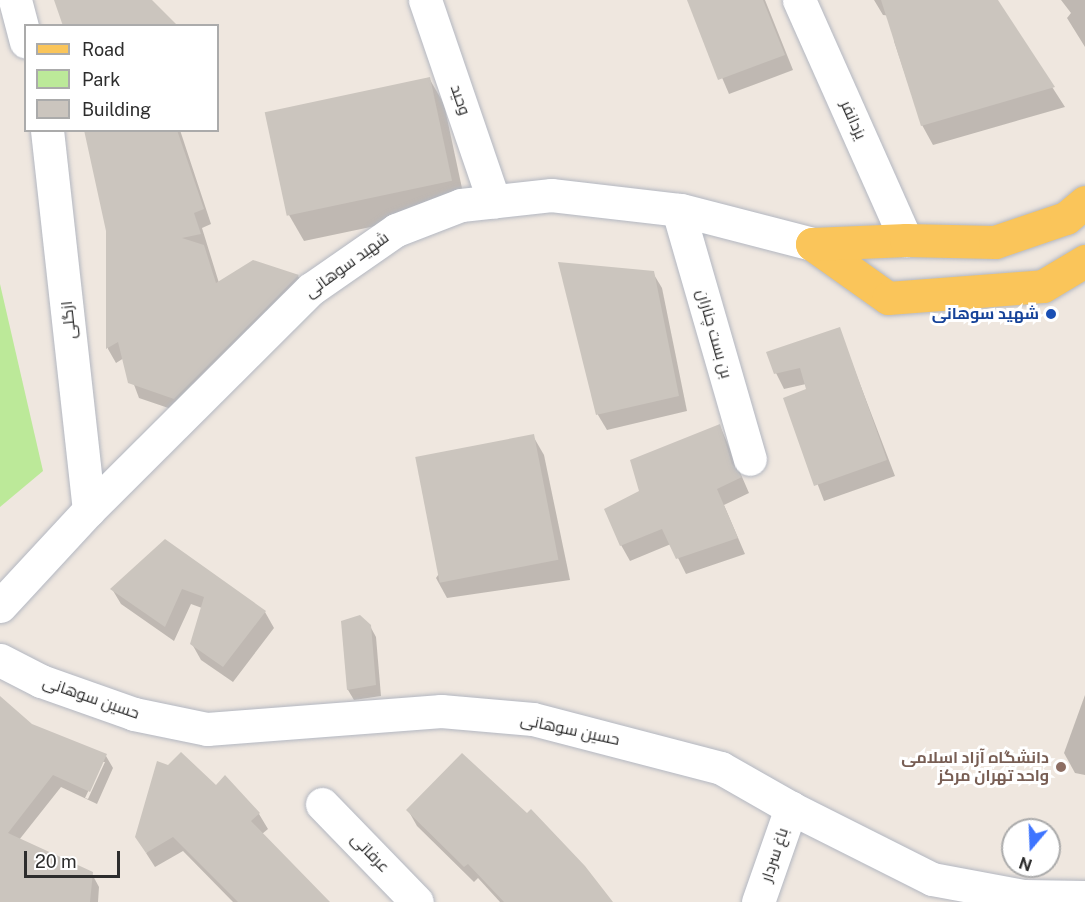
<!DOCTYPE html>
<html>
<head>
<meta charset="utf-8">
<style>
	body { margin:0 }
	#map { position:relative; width:1085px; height:902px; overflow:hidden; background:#efe7df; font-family:"Public Sans",Cairo,sans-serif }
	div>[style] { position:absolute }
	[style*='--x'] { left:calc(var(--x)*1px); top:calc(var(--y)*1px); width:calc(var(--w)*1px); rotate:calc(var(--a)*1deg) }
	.green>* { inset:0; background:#bce999 }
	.shadow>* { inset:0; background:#0003 }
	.building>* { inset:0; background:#cbc5be; transform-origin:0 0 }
	.roads { filter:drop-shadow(0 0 2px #b3b7c1) drop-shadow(0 0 2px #b3b7c1) }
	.minor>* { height:33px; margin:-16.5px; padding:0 16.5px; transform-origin:16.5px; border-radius:16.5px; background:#fff }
	.major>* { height:33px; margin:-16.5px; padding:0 16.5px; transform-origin:16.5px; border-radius:16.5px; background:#fac55a }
	.dots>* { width:16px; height:16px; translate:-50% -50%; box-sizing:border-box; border:3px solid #fff; border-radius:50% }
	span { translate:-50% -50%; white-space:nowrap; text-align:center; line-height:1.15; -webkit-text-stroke:6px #fff; paint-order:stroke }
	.street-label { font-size:16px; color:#2d2d2d }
	.transit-label { font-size:16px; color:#164399; font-weight:700 }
	.right { translate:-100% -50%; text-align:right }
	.education-label { font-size:16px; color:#785e54; font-weight:700 }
	.legend { position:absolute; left:24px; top:24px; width:195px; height:108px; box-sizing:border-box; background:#fff; border:2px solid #ababab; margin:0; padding:8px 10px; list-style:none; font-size:18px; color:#2d2d2d }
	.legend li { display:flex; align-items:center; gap:12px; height:30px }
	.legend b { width:30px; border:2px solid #ababab }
	.north { position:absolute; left:1001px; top:818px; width:60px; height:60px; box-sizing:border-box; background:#fff; border:2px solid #ababab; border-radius:50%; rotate:199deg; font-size:16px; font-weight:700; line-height:24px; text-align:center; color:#2d2d2d }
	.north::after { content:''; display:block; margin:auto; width:21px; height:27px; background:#3d74ff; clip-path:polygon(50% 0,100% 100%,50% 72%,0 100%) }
	.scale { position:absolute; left:24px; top:851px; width:96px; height:27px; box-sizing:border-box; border:3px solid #2d2d2d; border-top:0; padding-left:8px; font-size:18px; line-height:21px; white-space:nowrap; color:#2d2d2d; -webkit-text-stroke:4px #fff; paint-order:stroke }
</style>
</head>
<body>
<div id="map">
	<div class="green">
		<i style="clip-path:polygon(0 284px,43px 471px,0 507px)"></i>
	</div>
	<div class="shadow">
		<i style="clip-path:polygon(689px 0,765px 0,793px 70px,729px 94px)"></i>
		<i style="clip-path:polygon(874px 0,996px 0,1065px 107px,933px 145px,922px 125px,894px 41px,909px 18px,883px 15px)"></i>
		<i style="clip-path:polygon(1061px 0,1085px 0,1085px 47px,1067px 18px,1071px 13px)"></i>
		<i style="clip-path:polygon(429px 78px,444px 104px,466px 207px,304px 241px,289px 215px,267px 113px)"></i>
		<i style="clip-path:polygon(102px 130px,180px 130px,211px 224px,202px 228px,219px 283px,298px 276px,307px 290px,183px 413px,139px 398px,124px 358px,116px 363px,108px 349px,108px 231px)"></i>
		<i style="clip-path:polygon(560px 264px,653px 273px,662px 288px,687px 411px,607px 430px,598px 415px)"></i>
		<i style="clip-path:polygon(839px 329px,895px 476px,824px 501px,785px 399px,808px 390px,806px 384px,784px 389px,776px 373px)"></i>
		<i style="clip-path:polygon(720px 426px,749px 493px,724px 505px,745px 554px,686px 574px,671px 544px,630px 561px,621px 545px,641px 491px)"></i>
		<i style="clip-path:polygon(533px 436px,544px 455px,570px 580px,447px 598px,436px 578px)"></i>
		<i style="clip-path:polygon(165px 541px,265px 612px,274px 628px,233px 682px,201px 660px,192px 644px,202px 608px,191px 604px,174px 641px,121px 604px,112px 589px)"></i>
		<i style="clip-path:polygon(342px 622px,370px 626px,376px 637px,381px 696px,354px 700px,348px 690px)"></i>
		<i style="clip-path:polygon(1085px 695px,1085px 775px,1075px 773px,1064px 753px)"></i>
		<i style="clip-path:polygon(evenodd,0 708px,31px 725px,106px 756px,113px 768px,97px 804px,61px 787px,19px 840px,92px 874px,99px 887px,98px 902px,0 902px,0 708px,102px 762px,105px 762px,88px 799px,85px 798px,102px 762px)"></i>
		<i style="clip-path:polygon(225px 777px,259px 814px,268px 829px,262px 834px,328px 902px,233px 902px,183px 851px,155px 867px,146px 853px)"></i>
		<i style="clip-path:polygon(408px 810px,527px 816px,611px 902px,500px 902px,478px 878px,474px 882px,417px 826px)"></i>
	</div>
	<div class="building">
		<i style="clip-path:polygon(54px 0,152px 0,178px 26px,63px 26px)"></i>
		<i style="clip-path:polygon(687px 0,763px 0,785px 55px,718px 80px)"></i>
		<i style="clip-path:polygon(881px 0,998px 0,1055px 87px,921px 126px)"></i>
		<i style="left:430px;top:77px;width:106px;height:169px;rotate:78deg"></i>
		<i style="clip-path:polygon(84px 130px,177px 130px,204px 209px,194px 213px,201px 234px,182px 238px,204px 245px,216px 283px,253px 260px,299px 275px,174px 399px,128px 383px,118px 342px,106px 349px,106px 231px)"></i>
		<i style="clip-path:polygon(558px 262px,654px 271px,679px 396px,596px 415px)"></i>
		<i style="clip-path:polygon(840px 327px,887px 460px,814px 486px,783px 398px,806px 389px,800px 368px,774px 374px,766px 352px)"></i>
		<i style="clip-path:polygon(720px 424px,732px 464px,742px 477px,717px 489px,738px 538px,676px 559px,662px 529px,620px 546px,604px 509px,639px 491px,630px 460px)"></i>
		<i style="left:534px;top:434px;width:128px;height:121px;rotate:79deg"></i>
		<i style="clip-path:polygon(165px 539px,266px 611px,223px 667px,190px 644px,204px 597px,182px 589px,165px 627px,110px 589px)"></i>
		<i style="clip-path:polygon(360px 615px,371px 625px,376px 685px,347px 690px,341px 621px)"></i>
		<i style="clip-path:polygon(0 696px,32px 724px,107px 754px,90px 792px,53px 775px,8px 833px,93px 872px,90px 902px,0 902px)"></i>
		<i style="clip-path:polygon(181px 752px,216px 785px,225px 775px,260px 813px,251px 821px,330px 902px,238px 902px,173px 837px,146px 853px,135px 837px,157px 761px,168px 765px)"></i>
		<i style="clip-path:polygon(462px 753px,527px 813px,531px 809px,585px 866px,613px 902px,504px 902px,468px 864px,464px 867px,406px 810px)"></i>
	</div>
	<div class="roads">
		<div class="minor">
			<i style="--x:15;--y:0;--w:43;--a:75.3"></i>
			<i style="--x:425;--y:0;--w:213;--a:71.1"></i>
			<i style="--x:799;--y:0;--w:263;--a:66"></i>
			<i style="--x:47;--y:130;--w:382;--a:83.7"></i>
			<i style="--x:678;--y:210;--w:259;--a:73.9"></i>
			<i style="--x:0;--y:606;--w:131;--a:-47.2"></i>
			<i style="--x:89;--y:510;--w:313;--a:-44.9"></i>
			<i style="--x:311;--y:289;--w:103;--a:-34.8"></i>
			<i style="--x:396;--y:230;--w:70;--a:-21"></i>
			<i style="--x:461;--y:205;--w:91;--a:-6.3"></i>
			<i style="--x:551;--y:195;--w:131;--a:6.6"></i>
			<i style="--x:681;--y:210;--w:135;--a:14.5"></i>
			<i style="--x:0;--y:660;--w:46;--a:27.1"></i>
			<i style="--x:41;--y:681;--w:99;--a:19.5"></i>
			<i style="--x:134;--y:714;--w:75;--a:11.6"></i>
			<i style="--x:207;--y:729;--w:235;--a:-4.4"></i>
			<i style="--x:441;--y:711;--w:92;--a:5"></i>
			<i style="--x:533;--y:719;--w:194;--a:14.6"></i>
			<i style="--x:721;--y:768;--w:81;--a:29.7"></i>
			<i style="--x:791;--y:808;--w:158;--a:26.7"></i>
			<i style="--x:932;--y:879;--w:94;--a:10.5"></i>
			<i style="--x:1024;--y:896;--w:61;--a:0.9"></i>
			<i style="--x:322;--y:804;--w:136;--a:45.9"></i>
			<i style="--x:758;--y:902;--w:100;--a:-70.7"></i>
		</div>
		<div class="major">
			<i style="--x:812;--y:244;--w:93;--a:35.4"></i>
			<i style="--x:888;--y:298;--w:155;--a:-4.4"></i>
			<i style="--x:1043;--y:286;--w:49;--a:-30.8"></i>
			<i style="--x:812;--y:244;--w:94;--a:-2.4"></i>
			<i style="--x:906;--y:240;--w:89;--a:1.3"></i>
			<i style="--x:995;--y:242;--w:75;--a:-18.7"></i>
			<i style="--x:1066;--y:218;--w:25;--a:-40"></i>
		</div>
	</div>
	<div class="dots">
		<i style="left:1051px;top:314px;background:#1a4fb4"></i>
		<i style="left:1061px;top:767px;background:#8d6e63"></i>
	</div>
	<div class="street-label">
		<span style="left:460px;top:100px;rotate:71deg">وحید</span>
		<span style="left:853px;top:120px;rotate:66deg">یزدانفر</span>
		<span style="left:347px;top:265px;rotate:-36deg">شهید سوهانی</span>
		<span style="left:69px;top:320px;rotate:-96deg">ازگلی</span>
		<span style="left:714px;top:334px;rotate:74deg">بن بست چناران</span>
		<span style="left:91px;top:698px;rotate:19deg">حسین سوهانی</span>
		<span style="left:570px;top:730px;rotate:12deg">حسین سوهانی</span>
		<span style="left:370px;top:853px;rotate:46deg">عرفاتی</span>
		<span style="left:775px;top:855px;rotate:-72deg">باغ سردار</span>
	</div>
	<div class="transit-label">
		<span class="right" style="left:1039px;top:314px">شهید سوهانی</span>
	</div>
	<div class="education-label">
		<span class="right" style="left:1049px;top:767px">دانشگاه آزاد اسلامی<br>واحد تهران مرکز</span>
	</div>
	<ul class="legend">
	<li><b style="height:8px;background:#fac55a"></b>Road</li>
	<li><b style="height:16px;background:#bce999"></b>Park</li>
	<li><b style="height:16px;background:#cbc5be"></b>Building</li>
	</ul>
	<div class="north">N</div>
	<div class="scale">20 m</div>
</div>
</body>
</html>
